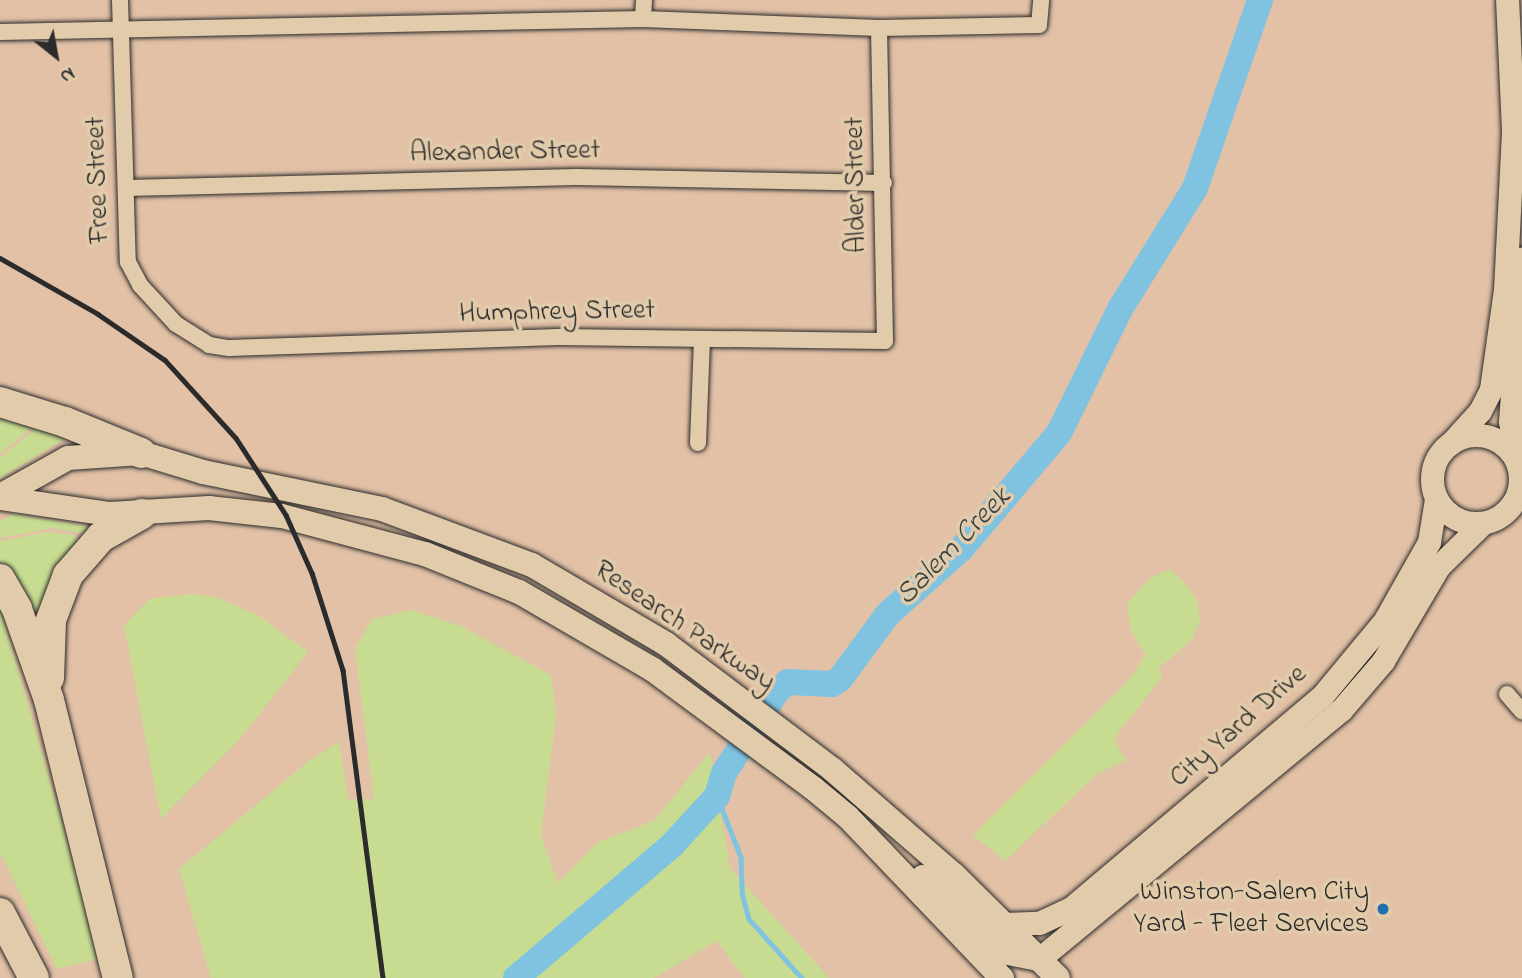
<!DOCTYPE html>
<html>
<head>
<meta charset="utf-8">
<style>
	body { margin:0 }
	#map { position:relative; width:1522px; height:978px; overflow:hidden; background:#e2c1a6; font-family:"Indie Flower",sans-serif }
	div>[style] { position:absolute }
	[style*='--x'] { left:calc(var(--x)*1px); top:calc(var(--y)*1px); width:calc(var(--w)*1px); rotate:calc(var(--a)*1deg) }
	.green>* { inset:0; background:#c8dc91 }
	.stream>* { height:4.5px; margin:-2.25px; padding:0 2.25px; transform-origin:2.25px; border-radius:2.25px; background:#80c3e1 }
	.river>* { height:26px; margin:-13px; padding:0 13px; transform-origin:13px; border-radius:13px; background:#80c3e1 }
	.roads { filter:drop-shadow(0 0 2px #2b2b2b) drop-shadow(0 0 2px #2b2b2b) }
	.minor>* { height:16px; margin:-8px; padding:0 8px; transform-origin:8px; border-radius:8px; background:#e1cbaa }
	.secondary>* { height:23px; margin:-11.5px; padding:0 11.5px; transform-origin:11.5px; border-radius:11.5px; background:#e1cbaa }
	.secondary>.ring { margin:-11.5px; padding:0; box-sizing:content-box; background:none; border:23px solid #e1cbaa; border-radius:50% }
	.primary>* { height:24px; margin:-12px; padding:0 12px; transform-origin:12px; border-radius:12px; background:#e1cbaa }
	.motorway>* { height:30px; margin:-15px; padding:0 15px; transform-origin:15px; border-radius:15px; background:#e1cbaa }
	.rail>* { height:4.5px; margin:-2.25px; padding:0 2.25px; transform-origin:2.25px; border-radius:2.25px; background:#2b2b2b }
	.dots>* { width:19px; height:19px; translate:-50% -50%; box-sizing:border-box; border:4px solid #e1cbaa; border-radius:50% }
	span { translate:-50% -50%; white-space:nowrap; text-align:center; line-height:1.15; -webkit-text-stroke:7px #e1cbaa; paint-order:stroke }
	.street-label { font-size:28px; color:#2b2b2b }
	.poi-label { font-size:28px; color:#2b2b2b }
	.right { translate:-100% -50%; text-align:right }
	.water-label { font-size:30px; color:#384246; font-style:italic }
	.north { position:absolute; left:21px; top:21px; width:70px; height:70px; -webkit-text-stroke:5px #e1cbaa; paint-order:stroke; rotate:149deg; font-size:19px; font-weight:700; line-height:28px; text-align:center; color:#2b2b2b }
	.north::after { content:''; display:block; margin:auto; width:24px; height:32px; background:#2b2b2b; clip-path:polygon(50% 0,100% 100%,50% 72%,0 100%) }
</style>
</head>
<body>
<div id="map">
	<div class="green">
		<i style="clip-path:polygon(0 414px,29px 423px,30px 429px,0 454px)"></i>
		<i style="clip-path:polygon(39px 426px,66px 438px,0 478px,0 458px)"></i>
		<i style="clip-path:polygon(13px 514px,78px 525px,91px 527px,86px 534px,53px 528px,0 538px,0 521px)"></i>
		<i style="clip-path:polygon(46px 532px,74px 535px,79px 542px,34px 615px,0 562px,0 541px)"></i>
		<i style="clip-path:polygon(1169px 569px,1186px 583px,1198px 603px,1200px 620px,1192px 639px,1159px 668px,1162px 677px,1114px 739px,1126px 760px,1097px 774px,1005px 861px,973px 835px,1129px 680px,1145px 655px,1130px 628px,1127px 604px,1150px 578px)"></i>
		<i style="clip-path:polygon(191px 594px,216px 597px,258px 615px,308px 652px,241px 738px,161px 819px,124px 626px,149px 599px)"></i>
		<i style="clip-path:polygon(0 608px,101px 958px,57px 969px,0 853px)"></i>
		<i style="clip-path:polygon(411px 610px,461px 626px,551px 675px,556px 715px,541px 835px,558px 883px,598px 842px,654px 821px,710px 752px,730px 868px,829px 978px,744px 978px,717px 941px,654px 978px,211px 978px,179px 869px,310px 760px,339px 742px,348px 800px,374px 799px,355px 649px,372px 619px)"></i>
	</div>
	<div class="stream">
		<i style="--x:717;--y:796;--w:66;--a:68.5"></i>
		<i style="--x:741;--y:857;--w:36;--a:88"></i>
		<i style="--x:742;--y:893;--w:27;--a:75"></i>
		<i style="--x:749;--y:919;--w:79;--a:48.1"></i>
	</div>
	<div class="river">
		<i style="--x:516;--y:978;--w:205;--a:-40.4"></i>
		<i style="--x:672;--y:845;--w:67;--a:-47.4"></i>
		<i style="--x:717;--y:796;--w:24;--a:-73"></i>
		<i style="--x:724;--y:773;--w:98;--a:-57.1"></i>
		<i style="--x:777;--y:691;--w:14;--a:-39"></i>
		<i style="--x:788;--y:682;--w:44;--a:2.6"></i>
		<i style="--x:832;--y:684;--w:9;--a:-32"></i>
		<i style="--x:840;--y:679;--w:81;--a:-53.6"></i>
		<i style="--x:888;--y:614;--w:99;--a:-41.7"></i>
		<i style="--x:962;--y:548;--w:150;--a:-49.9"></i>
		<i style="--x:1059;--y:433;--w:138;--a:-63.8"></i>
		<i style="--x:1120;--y:309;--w:142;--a:-58.2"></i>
		<i style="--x:1195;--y:188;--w:199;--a:-70.9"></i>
	</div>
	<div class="roads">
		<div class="minor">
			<i style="--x:120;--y:0;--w:262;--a:88.3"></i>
			<i style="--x:128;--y:262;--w:26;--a:62"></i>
			<i style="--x:140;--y:285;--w:53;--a:47.3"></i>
			<i style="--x:176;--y:324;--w:39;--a:32"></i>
			<i style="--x:209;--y:345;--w:20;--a:9"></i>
			<i style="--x:229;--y:348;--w:329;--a:-1.9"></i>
			<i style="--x:558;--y:337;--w:327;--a:0.7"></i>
			<i style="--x:885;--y:341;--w:313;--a:-91.1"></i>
			<i style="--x:643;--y:19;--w:19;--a:-87"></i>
			<i style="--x:0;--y:32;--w:643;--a:-1.16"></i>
			<i style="--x:643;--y:19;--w:236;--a:2.2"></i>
			<i style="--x:879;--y:28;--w:160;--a:-1.1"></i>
			<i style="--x:1039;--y:25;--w:25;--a:-85"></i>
			<i style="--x:127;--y:188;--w:449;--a:-1.4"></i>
			<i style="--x:576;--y:177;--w:308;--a:1.1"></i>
			<i style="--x:698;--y:443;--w:104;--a:-87.8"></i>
			<i style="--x:1507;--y:694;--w:23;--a:49"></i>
		</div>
		<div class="secondary">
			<i class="ring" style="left:1432px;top:435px;width:65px;height:65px"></i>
			<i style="--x:1451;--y:443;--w:43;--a:-47.8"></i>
			<i style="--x:1480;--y:411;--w:25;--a:-63"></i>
			<i style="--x:1491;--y:389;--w:100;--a:-82"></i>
			<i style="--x:1505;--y:290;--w:160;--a:-87.1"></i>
			<i style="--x:1513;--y:130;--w:130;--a:-92.6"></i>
			<i style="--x:1516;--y:459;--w:38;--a:-99"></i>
			<i style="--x:1510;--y:421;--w:163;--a:-85.8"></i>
			<i style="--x:1004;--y:924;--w:35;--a:-2"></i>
			<i style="--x:1039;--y:923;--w:35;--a:-25"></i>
			<i style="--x:1071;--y:908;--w:329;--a:-40.2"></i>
			<i style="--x:1322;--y:696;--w:99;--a:-50.3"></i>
			<i style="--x:1385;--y:620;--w:90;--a:-60.6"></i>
			<i style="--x:1429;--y:542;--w:44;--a:-80.8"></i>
			<i style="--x:1039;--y:959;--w:391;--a:-39.5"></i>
			<i style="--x:1341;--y:710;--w:65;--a:-49.4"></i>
			<i style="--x:1383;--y:661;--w:110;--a:-59.5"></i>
			<i style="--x:1439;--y:566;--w:60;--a:-44.3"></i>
		</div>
		<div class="primary">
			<i style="--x:0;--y:496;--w:78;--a:-29.2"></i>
			<i style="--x:68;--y:458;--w:73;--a:-3.9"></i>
			<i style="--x:141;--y:453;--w:65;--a:17"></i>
			<i style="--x:203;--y:472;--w:183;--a:11.7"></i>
			<i style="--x:382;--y:509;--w:160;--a:20.5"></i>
			<i style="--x:532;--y:565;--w:156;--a:30.5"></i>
			<i style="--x:666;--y:644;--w:209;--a:37"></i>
			<i style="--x:833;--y:770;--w:160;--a:41"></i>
			<i style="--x:954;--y:875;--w:146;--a:44.7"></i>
			<i style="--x:0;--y:498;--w:111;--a:8.3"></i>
			<i style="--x:110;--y:514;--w:99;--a:-3.5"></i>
			<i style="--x:209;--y:508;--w:73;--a:6.3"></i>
			<i style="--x:282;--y:516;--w:148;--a:14.9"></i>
			<i style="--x:425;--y:554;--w:101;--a:22"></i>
			<i style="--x:519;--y:592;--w:154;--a:30.1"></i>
			<i style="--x:652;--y:669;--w:200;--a:36.5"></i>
			<i style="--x:813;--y:788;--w:45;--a:39.6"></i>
			<i style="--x:848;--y:817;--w:223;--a:46.3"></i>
			<i style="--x:923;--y:877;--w:114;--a:41.8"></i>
			<i style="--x:1008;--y:953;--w:32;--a:11"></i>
		</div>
		<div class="motorway">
			<i style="--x:0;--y:402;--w:68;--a:17.1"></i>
			<i style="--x:65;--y:422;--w:82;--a:22.2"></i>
			<i style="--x:0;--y:579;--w:34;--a:60"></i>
			<i style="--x:17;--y:609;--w:96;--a:70.6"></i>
			<i style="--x:49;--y:700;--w:286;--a:76.1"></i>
			<i style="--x:49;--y:678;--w:58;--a:-88"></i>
			<i style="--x:51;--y:620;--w:48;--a:-69.3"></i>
			<i style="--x:68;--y:575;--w:50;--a:-49"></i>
			<i style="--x:101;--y:537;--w:47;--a:-29.3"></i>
			<i style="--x:0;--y:913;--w:73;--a:62.4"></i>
		</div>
	</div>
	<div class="rail">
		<i style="--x:0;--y:258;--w:113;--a:29.7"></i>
		<i style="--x:98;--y:314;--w:81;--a:34.5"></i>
		<i style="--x:165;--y:360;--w:105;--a:47.7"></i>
		<i style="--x:236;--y:438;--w:92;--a:57"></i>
		<i style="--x:286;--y:515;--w:64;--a:65.9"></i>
		<i style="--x:312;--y:573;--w:102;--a:72.3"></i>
		<i style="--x:343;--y:670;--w:311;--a:82.6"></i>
	</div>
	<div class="dots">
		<i style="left:1383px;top:909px;background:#1f6fb2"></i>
	</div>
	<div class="street-label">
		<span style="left:505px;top:153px;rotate:-1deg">Alexander Street</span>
		<span style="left:99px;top:180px;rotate:-92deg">Free Street</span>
		<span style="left:857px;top:185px;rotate:-91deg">Alder Street</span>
		<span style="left:557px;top:313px;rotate:-1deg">Humphrey Street</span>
		<span style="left:684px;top:627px;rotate:34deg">Research Parkway</span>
		<span style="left:1239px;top:727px;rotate:-41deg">City Yard Drive</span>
	</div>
	<div class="poi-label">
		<span class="right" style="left:1369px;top:909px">Winston-Salem City<br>Yard - Fleet Services</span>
	</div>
	<div class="water-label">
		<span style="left:954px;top:547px;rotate:-46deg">Salem Creek</span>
	</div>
	<div class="north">N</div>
</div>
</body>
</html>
